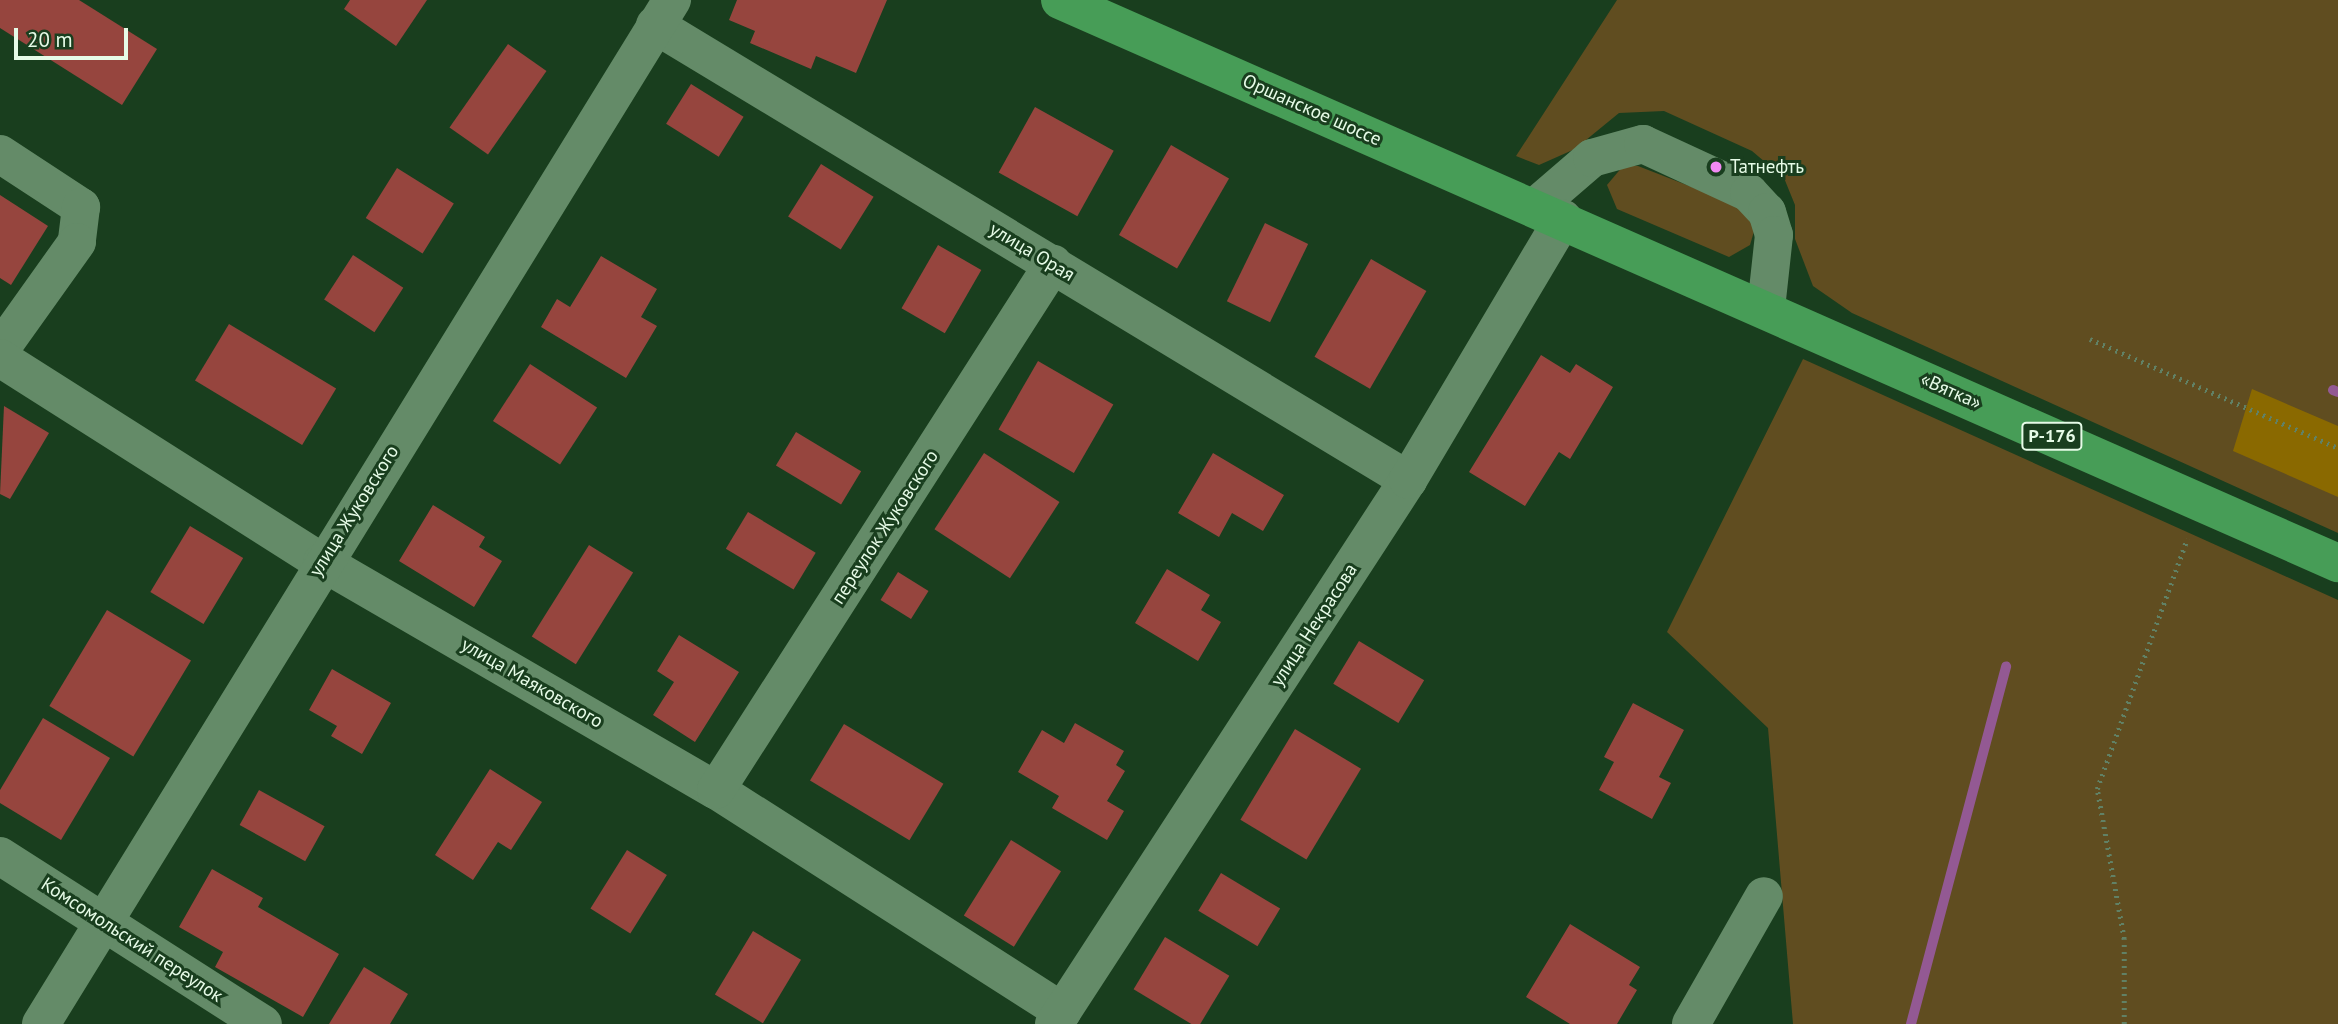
<!DOCTYPE html>
<html>
<head>
<meta charset="utf-8">
<style>
	body { margin:0 }
	#map { position:relative; width:2338px; height:1024px; overflow:hidden; background:#193e1e; font-family:"PT Sans",sans-serif }
	div>[style] { position:absolute }
	[style*='--x'] { left:calc(var(--x)*1px); top:calc(var(--y)*1px); width:calc(var(--w)*1px); rotate:calc(var(--a)*1deg) }
	.green>* { inset:0; background:#604d20 }
	.forest>* { inset:0; background:#8a6900 }
	.stream>* { height:10px; margin:-5px; padding:0 5px; transform-origin:5px; border-radius:5px; background:#935993 }
	.building>* { inset:0; background:#96453e; transform-origin:0 0 }
	.path>* { height:4.5px; margin-top:-2.25px; transform-origin:0; background:repeating-linear-gradient(90deg,#618165 0 2px,transparent 0 7px) }
	.minor>* { height:38px; margin:-19px; padding:0 19px; transform-origin:19px; border-radius:19px; background:#648b68 }
	.major>* { height:38px; margin:-19px; padding:0 19px; transform-origin:19px; border-radius:19px; background:#479d57 }
	.dots>* { width:19px; height:19px; translate:-50% -50%; box-sizing:border-box; border:4px solid #193e1e; border-radius:50% }
	span { translate:-50% -50%; white-space:nowrap; text-align:center; line-height:1.15; -webkit-text-stroke:6px #193e1e; paint-order:stroke }
	.shield-label span { padding:2px 5px; background:#193e1e; border:2px solid; border-radius:5px; -webkit-text-stroke-width:0 }
	.shield-label { font-size:18px; color:#e6fbe7; font-weight:700 }
	.street-label { font-size:19px; color:#e6fbe7 }
	.poi-label { font-size:19px; color:#e6fbe7 }
	.left { translate:0 -50%; text-align:left }
	.scale { position:absolute; left:14px; top:28px; width:114px; height:32px; box-sizing:border-box; border:4px solid #e6fbe7; border-top:0; padding-left:9px; font-size:21px; line-height:24px; white-space:nowrap; color:#e6fbe7; -webkit-text-stroke:5px #193e1e; paint-order:stroke }
</style>
</head>
<body>
<div id="map">
	<div class="green">
		<i style="clip-path:polygon(1617px 0,2338px 0,2338px 533px,1852px 313px,1813px 286px,1795px 239px,1795px 205px,1784px 178px,1752px 151px,1664px 111px,1619px 113px,1575px 149px,1539px 165px,1516px 156px)"></i>
		<i style="clip-path:polygon(1623px 166px,1638px 166px,1738px 205px,1755px 228px,1750px 245px,1729px 257px,1617px 209px,1607px 185px)"></i>
		<i style="clip-path:polygon(1803px 359px,2338px 600px,2338px 1024px,1793px 1024px,1768px 728px,1667px 632px)"></i>
	</div>
	<div class="forest">
		<i style="clip-path:polygon(2252px 389px,2338px 426px,2338px 497px,2233px 451px)"></i>
	</div>
	<div class="stream">
		<i style="--x:2333;--y:390;--w:5;--a:22"></i>
		<i style="--x:1911;--y:1024;--w:370;--a:-75.1"></i>
	</div>
	<div class="building">
		<i style="clip-path:polygon(0 0,79px 0,157px 49px,122px 105px,0 28px)"></i>
		<i style="clip-path:polygon(350px 0,427px 0,396px 46px,344px 9px)"></i>
		<i style="clip-path:polygon(737px 0,887px 0,856px 73px,816px 56px,811px 69px,750px 43px,755px 31px,729px 20px)"></i>
		<i style="left:508px;top:44px;width:47px;height:102px;rotate:35deg"></i>
		<i style="left:691px;top:84px;width:62px;height:47px;rotate:32deg"></i>
		<i style="left:1035px;top:107px;width:90px;height:75px;rotate:29deg"></i>
		<i style="left:1171px;top:145px;width:67px;height:104px;rotate:30deg"></i>
		<i style="left:821px;top:164px;width:62px;height:62px;rotate:32deg"></i>
		<i style="left:397px;top:168px;width:67px;height:59px;rotate:32deg"></i>
		<i style="clip-path:polygon(0 195px,48px 226px,11px 285px,0 278px)"></i>
		<i style="left:1265px;top:223px;width:48px;height:87px;rotate:26deg"></i>
		<i style="left:938px;top:245px;width:50px;height:73px;rotate:30deg"></i>
		<i style="left:353px;top:255px;width:60px;height:53px;rotate:33deg"></i>
		<i style="clip-path:polygon(601px 256px,657px 289px,641px 317px,657px 326px,626px 378px,541px 327px,557px 299px,570px 307px)"></i>
		<i style="left:1371px;top:259px;width:64px;height:113px;rotate:30deg"></i>
		<i style="left:229px;top:324px;width:125px;height:66px;rotate:31deg"></i>
		<i style="clip-path:polygon(1541px 355px,1570px 373px,1576px 364px,1613px 387px,1570px 459px,1559px 452px,1525px 506px,1469px 472px)"></i>
		<i style="left:1038px;top:361px;width:87px;height:79px;rotate:30deg"></i>
		<i style="left:530px;top:364px;width:80px;height:68px;rotate:33deg"></i>
		<i style="clip-path:polygon(4px 406px,49px 433px,10px 499px,0 494px)"></i>
		<i style="left:796px;top:432px;width:76px;height:39px;rotate:31deg"></i>
		<i style="left:984px;top:453px;width:90px;height:91px;rotate:33deg"></i>
		<i style="clip-path:polygon(1213px 453px,1284px 495px,1263px 531px,1232px 513px,1219px 537px,1178px 513px)"></i>
		<i style="clip-path:polygon(433px 505px,485px 537px,479px 547px,502px 561px,474px 607px,399px 561px)"></i>
		<i style="left:748px;top:512px;width:79px;height:43px;rotate:31deg"></i>
		<i style="left:190px;top:526px;width:62px;height:77px;rotate:31deg"></i>
		<i style="left:589px;top:545px;width:52px;height:108px;rotate:32deg"></i>
		<i style="clip-path:polygon(1167px 569px,1210px 595px,1201px 610px,1221px 622px,1198px 661px,1135px 623px)"></i>
		<i style="left:898px;top:572px;width:36px;height:33px;rotate:32deg"></i>
		<i style="left:107px;top:610px;width:98px;height:112px;rotate:31deg"></i>
		<i style="clip-path:polygon(679px 635px,739px 672px,695px 742px,653px 715px,674px 682px,657px 671px)"></i>
		<i style="left:1359px;top:641px;width:76px;height:50px;rotate:31deg"></i>
		<i style="clip-path:polygon(332px 669px,391px 703px,362px 754px,331px 736px,337px 726px,309px 710px)"></i>
		<i style="clip-path:polygon(1633px 703px,1684px 730px,1659px 777px,1671px 783px,1652px 819px,1599px 790px,1614px 762px,1604px 757px)"></i>
		<i style="clip-path:polygon(43px 718px,110px 758px,61px 840px,0 803px,0 790px)"></i>
		<i style="clip-path:polygon(1075px 723px,1124px 751px,1116px 765px,1125px 771px,1107px 801px,1124px 811px,1107px 840px,1052px 808px,1059px 796px,1018px 772px,1042px 730px,1064px 743px)"></i>
		<i style="left:844px;top:724px;width:116px;height:66px;rotate:31deg"></i>
		<i style="left:1295px;top:729px;width:77px;height:106px;rotate:31deg"></i>
		<i style="clip-path:polygon(490px 769px,542px 802px,511px 850px,498px 842px,473px 880px,435px 855px)"></i>
		<i style="left:259px;top:790px;width:75px;height:40px;rotate:29deg"></i>
		<i style="left:1011px;top:840px;width:59px;height:89px;rotate:32deg"></i>
		<i style="left:627px;top:850px;width:47px;height:69px;rotate:32deg"></i>
		<i style="clip-path:polygon(212px 869px,263px 898px,258px 907px,339px 954px,303px 1017px,215px 967px,223px 952px,179px 927px)"></i>
		<i style="left:1221px;top:873px;width:69px;height:44px;rotate:31deg"></i>
		<i style="clip-path:polygon(1570px 924px,1640px 967px,1629px 985px,1637px 990px,1617px 1024px,1570px 1024px,1526px 997px)"></i>
		<i style="left:753px;top:931px;width:56px;height:74px;rotate:31deg"></i>
		<i style="left:1165px;top:937px;width:75px;height:61px;rotate:31deg"></i>
		<i style="clip-path:polygon(364px 967px,408px 994px,390px 1024px,329px 1024px)"></i>
	</div>
	<div class="path">
		<i style="--x:2090;--y:339;--w:271;--a:23.7"></i>
		<i style="--x:2124;--y:1024;--w:85;--a:-90"></i>
		<i style="--x:2124;--y:939;--w:152;--a:-100.2"></i>
		<i style="--x:2097;--y:789;--w:266;--a:-70.2"></i>
	</div>
	<div class="minor">
		<i style="--x:655;--y:25;--w:880;--a:31.14"></i>
		<i style="--x:0;--y:154;--w:97;--a:33.2"></i>
		<i style="--x:81;--y:207;--w:35;--a:97"></i>
		<i style="--x:77;--y:242;--w:133;--a:125.5"></i>
		<i style="--x:1535;--y:207;--w:75;--a:-40.7"></i>
		<i style="--x:1592;--y:158;--w:53;--a:-15.4"></i>
		<i style="--x:1643;--y:144;--w:117;--a:24.8"></i>
		<i style="--x:1749;--y:193;--w:26;--a:47"></i>
		<i style="--x:1767;--y:212;--w:24;--a:73"></i>
		<i style="--x:1774;--y:235;--w:74;--a:96.2"></i>
		<i style="--x:0;--y:358;--w:381;--a:32.4"></i>
		<i style="--x:322;--y:562;--w:455;--a:30.1"></i>
		<i style="--x:716;--y:790;--w:411;--a:32.6"></i>
		<i style="--x:716;--y:790;--w:625;--a:-57.35"></i>
		<i style="--x:0;--y:856;--w:312;--a:32.6"></i>
		<i style="--x:41;--y:1024;--w:1203;--a:-58.36"></i>
		<i style="--x:1054;--y:1024;--w:649;--a:-56.95"></i>
		<i style="--x:1408;--y:480;--w:304;--a:-59.3"></i>
		<i style="--x:1691;--y:1024;--w:147;--a:-60.3"></i>
	</div>
	<div class="major">
		<i style="--x:1060;--y:0;--w:1397;--a:23.78"></i>
	</div>
	<div class="dots">
		<i style="left:1716px;top:167px;background:#f28af3"></i>
	</div>
	<div class="shield-label">
		<span style="left:2052px;top:436px">Р-176</span>
	</div>
	<div class="street-label">
		<span style="left:1312px;top:110px;rotate:24deg">Оршанское шоссе</span>
		<span style="left:1032px;top:252px;rotate:31deg">улица Орая</span>
		<span style="left:1951px;top:391px;rotate:24deg">«Вятка»</span>
		<span style="left:354px;top:511px;rotate:-58deg">улица Жуковского</span>
		<span style="left:885px;top:527px;rotate:-57deg">переулок Жуковского</span>
		<span style="left:1314px;top:625px;rotate:-57deg">улица Некрасова</span>
		<span style="left:532px;top:683px;rotate:30deg">улица Маяковского</span>
		<span style="left:132px;top:940px;rotate:33deg">Комсомольский переулок</span>
	</div>
	<div class="poi-label">
		<span class="left" style="left:1730px;top:167px">Татнефть</span>
	</div>
	<div class="scale">20 m</div>
</div>
</body>
</html>
